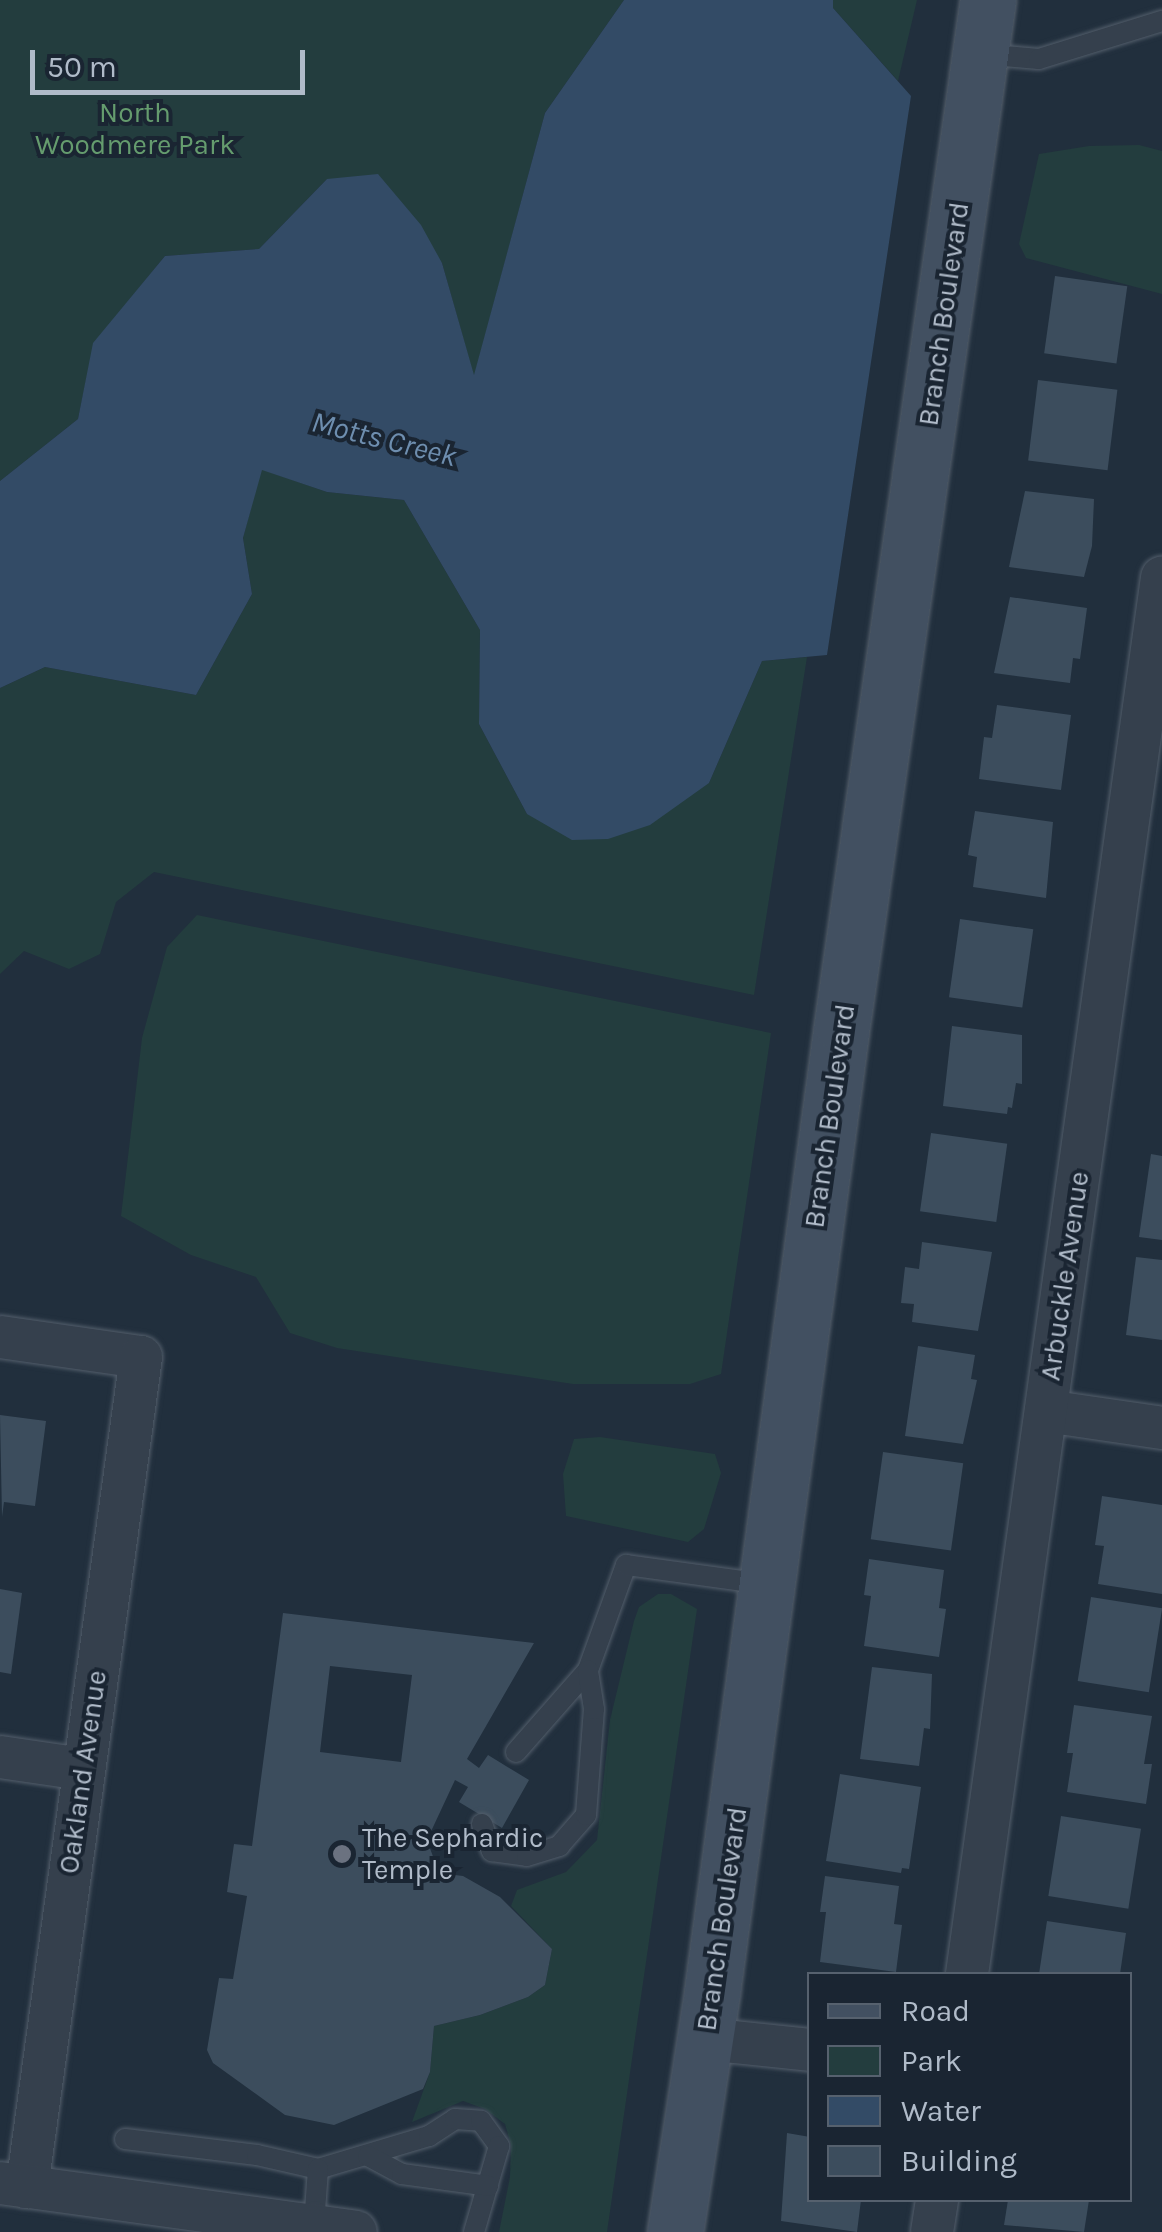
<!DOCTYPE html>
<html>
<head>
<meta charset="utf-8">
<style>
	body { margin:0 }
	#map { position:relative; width:1162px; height:2232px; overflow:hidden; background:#212f3d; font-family:Karla,sans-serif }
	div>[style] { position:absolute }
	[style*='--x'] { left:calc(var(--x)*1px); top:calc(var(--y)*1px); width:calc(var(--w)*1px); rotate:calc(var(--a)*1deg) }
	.green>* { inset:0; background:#233d3e }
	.water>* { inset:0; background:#334b66 }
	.building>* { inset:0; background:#3c4d5d; transform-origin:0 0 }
	.roads { filter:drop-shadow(0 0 2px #535e6b) drop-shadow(0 0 2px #535e6b) }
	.lane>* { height:20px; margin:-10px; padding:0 10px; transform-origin:10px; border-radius:10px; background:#35404d }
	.street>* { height:42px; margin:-21px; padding:0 21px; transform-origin:21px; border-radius:21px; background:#35404d }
	.secondary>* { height:55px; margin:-27.5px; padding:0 27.5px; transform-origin:27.5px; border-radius:27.5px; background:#425061 }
	.dots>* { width:28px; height:28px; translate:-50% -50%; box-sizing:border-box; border:5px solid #1a2532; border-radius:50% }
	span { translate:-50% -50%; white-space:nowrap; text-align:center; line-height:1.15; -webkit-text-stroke:8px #1a2532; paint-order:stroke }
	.park-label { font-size:28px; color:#659c6e }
	.street-label { font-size:28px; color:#b0bbc9 }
	.poi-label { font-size:28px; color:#b0bbc9 }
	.left { translate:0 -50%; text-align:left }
	.water-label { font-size:30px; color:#6e8eaf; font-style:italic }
	.legend { position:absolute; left:807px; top:1972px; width:325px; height:230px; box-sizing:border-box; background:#1a2532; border:2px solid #56616e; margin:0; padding:12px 18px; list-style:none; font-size:30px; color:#b0bbc9 }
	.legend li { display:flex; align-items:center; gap:20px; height:50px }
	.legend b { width:50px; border:2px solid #56616e }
	.scale { position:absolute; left:30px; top:50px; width:275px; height:45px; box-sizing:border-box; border:5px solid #b0bbc9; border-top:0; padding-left:12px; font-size:30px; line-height:35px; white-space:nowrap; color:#b0bbc9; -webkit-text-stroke:8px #1a2532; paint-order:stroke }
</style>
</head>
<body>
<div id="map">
	<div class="green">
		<i style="clip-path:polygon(0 0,624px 0,545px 113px,474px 377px,442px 263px,327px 179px,259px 249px,165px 256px,94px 343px,78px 419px,0 481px)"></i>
		<i style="clip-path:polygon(833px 0,917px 0,898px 81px,833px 8px)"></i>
		<i style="clip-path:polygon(1139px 145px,1162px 151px,1162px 294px,1026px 258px,1019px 244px,1039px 154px,1089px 146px)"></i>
		<i style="clip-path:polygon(261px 469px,327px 492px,404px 500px,480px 630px,479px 724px,527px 814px,709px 783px,762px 661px,807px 657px,754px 995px,154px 872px,116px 902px,100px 954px,69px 969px,24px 951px,0 974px,0 688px,45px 667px,196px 695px,252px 594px,243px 538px)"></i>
		<i style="clip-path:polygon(197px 915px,771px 1033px,721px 1374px,690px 1384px,573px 1384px,337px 1348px,290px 1333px,256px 1277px,191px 1255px,121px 1216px,142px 1038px,167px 947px)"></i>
		<i style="clip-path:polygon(600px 1437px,715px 1454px,721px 1473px,704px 1529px,688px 1542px,566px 1516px,563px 1474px,574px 1439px)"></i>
		<i style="clip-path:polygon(658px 1594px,671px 1594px,697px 1609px,607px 2232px,499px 2232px,510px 2177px,511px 2145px,505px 2124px,485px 2109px,463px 2101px,412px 2122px,430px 2072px,434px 2026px,480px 2015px,528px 1997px,545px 1985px,552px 1949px,511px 1906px,517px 1890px,566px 1872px,597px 1840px,610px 1720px,634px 1621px,639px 1607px)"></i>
	</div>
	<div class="water">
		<i style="clip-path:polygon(624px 0,833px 0,833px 8px,911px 96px,827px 655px,762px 661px,709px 783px,650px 825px,608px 839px,572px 840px,527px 814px,479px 724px,480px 630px,404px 500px,327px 492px,262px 470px,243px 538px,252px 594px,196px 695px,45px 667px,0 688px,0 481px,78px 419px,93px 343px,165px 256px,259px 249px,327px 179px,378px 174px,421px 225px,442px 263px,474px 375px,545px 113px)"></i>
	</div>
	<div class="building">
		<i style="left:1055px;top:276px;width:73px;height:78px;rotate:8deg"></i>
		<i style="left:1038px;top:380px;width:80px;height:81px;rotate:7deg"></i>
		<i style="clip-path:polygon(1025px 491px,1094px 499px,1092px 546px,1084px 577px,1009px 567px)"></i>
		<i style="clip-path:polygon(1010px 597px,1087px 608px,1080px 659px,1073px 658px,1070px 683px,994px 673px)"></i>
		<i style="clip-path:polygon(997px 705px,1071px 715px,1061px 790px,979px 779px,984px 737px,992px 738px)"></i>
		<i style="clip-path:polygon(975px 811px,1053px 822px,1046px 898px,973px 887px,977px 857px,968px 855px)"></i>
		<i style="left:960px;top:919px;width:74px;height:79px;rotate:8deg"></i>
		<i style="clip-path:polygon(952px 1026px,1022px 1035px,1022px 1084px,1016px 1083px,1012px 1108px,1008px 1107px,1007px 1114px,943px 1106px)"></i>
		<i style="left:931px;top:1133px;width:77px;height:79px;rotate:8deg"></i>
		<i style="clip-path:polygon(1151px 1154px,1162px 1156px,1162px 1240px,1139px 1237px)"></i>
		<i style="clip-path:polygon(922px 1242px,992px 1252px,978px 1331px,912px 1322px,914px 1304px,901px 1303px,905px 1267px,919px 1269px)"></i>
		<i style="clip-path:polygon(1136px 1257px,1162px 1260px,1162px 1340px,1126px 1335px)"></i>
		<i style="clip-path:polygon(918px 1346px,975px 1355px,971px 1379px,977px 1380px,963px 1444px,905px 1436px)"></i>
		<i style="clip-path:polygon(0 1415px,46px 1421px,35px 1506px,4px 1502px,2px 1517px)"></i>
		<i style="left:883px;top:1452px;width:81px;height:88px;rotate:8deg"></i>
		<i style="clip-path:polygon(1102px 1496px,1162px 1505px,1162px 1594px,1098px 1584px,1104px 1546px,1095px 1545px)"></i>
		<i style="clip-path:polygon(869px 1559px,944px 1570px,939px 1608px,946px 1609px,939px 1657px,864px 1646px,871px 1596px,864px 1595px)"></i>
		<i style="clip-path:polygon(0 1589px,22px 1593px,11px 1674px,0 1672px)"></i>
		<i style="left:1091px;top:1597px;width:72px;height:85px;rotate:9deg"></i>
		<i style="clip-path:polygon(evenodd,283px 1613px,534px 1643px,467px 1759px,479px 1768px,488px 1755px,529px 1780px,502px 1828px,459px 1802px,468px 1787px,455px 1780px,427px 1840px,439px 1873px,463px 1876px,500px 1897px,552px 1949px,545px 1985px,528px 1997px,480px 2015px,434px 2026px,430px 2072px,423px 2089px,334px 2125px,285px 2115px,213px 2063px,207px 2050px,219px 1978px,233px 1979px,247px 1896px,227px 1892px,234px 1844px,252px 1846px,283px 1613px,330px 1666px,412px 1675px,401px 1762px,320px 1752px,330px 1666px)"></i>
		<i style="clip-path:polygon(872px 1667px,932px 1674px,930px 1729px,924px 1728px,919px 1766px,860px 1759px)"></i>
		<i style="clip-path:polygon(1074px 1705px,1152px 1716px,1144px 1764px,1152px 1764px,1146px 1804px,1067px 1792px,1073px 1753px,1067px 1753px)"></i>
		<i style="clip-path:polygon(840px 1774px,921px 1787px,909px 1869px,902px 1868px,901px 1873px,826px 1861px)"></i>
		<i style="left:1061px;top:1816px;width:81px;height:81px;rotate:9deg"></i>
		<i style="clip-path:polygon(825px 1876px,899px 1886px,894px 1924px,902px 1925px,896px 1972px,820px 1962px,826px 1912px,820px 1912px)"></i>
		<i style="clip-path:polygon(1047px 1921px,1126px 1933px,1120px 1974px,1039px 1974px)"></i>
		<i style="clip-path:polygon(787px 2133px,810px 2137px,810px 2200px,861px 2200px,857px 2232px,781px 2221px)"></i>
		<i style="clip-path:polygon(1008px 2200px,1089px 2200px,1084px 2232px,1004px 2225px)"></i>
	</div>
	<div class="roads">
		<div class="lane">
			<i style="--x:981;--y:54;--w:58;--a:4.9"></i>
			<i style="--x:1039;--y:59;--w:129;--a:-17.2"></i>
			<i style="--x:516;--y:1752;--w:109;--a:-48.7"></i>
			<i style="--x:588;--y:1670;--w:112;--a:-70.1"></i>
			<i style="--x:626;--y:1565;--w:140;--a:7.8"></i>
			<i style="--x:482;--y:1824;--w:29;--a:70"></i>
			<i style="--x:492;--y:1851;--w:35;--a:8"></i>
			<i style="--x:527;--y:1856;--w:34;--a:-17"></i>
			<i style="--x:559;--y:1846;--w:41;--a:-48.9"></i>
			<i style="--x:586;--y:1815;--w:106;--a:-85.7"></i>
			<i style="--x:594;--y:1709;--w:39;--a:-99"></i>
			<i style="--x:125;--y:2139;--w:133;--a:6.9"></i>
			<i style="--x:257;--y:2155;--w:63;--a:12.9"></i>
			<i style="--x:318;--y:2169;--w:116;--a:-16.6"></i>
			<i style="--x:429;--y:2136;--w:31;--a:-33"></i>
			<i style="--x:455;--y:2119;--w:26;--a:4"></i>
			<i style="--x:481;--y:2121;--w:31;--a:54"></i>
			<i style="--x:499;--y:2146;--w:90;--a:106.2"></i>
			<i style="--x:368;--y:2156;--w:38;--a:28"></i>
			<i style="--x:402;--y:2174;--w:87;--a:7.9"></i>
			<i style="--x:318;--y:2169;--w:42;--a:94.1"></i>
			<i style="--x:315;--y:2211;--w:17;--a:69"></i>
		</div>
		<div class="street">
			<i style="--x:0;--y:1337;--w:142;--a:8.1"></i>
			<i style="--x:141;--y:1357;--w:838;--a:97.82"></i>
			<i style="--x:1046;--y:1411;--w:117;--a:8.3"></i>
			<i style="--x:0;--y:1757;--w:83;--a:8.3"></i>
			<i style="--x:967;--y:1974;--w:1410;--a:-82.05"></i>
			<i style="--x:706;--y:2039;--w:105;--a:6"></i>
			<i style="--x:0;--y:2183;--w:359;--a:7.8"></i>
			<i style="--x:932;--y:2232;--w:32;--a:-81"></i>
		</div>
		<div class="secondary">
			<i style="--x:675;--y:2232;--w:243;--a:-81.2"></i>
			<i style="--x:712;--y:1992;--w:977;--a:-82.35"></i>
			<i style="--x:842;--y:1024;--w:1034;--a:-81.89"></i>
		</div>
	</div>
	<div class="dots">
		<i style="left:342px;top:1854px;background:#6b7280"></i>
	</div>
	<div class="park-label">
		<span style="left:135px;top:129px">North<br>Woodmere Park</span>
	</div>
	<div class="street-label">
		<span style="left:944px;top:314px;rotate:-82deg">Branch Boulevard</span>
		<span style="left:830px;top:1116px;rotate:-82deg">Branch Boulevard</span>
		<span style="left:1065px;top:1276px;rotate:-82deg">Arbuckle Avenue</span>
		<span style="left:83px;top:1772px;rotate:-82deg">Oakland Avenue</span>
		<span style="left:722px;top:1919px;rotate:-82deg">Branch Boulevard</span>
	</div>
	<div class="poi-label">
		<span class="left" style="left:362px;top:1854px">The Sephardic<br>Temple</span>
	</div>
	<div class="water-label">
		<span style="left:384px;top:439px;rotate:14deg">Motts Creek</span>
	</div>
	<ul class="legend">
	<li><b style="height:12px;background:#425061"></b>Road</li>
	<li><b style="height:28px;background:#233d3e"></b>Park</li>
	<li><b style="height:28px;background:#334b66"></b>Water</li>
	<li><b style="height:28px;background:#3c4d5d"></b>Building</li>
	</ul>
	<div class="scale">50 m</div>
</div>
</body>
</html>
